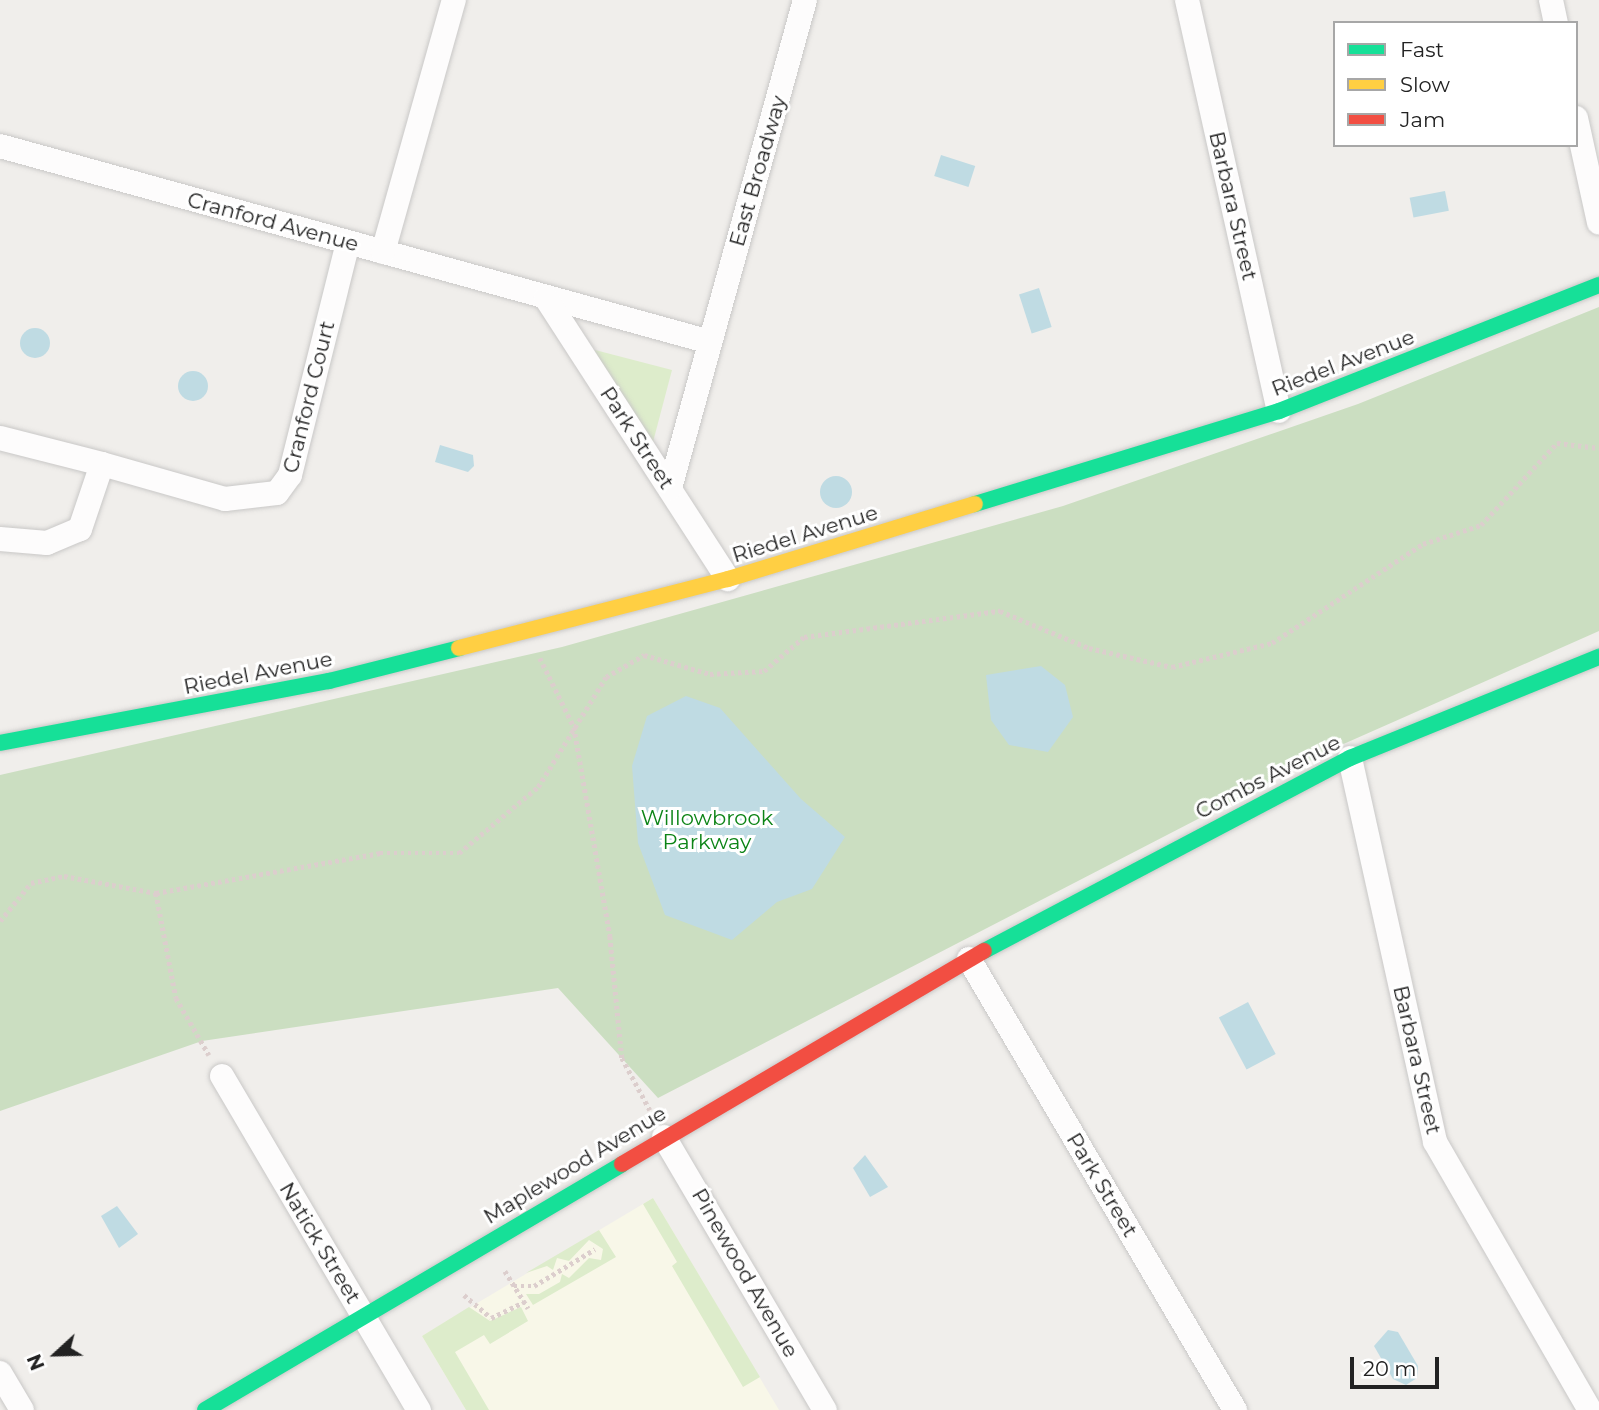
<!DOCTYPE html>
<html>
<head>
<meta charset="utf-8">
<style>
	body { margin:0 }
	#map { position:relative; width:1599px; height:1410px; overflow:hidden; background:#f0eeeb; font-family:Montserrat,sans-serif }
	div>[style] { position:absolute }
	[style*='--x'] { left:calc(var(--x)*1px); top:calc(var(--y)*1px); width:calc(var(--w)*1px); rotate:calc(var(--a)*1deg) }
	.education>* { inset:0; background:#f8f7e8 }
	.grass>* { inset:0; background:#ddeccb }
	.forest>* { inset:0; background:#cbdec1 }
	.water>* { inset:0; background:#bfdbe3; transform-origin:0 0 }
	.round { border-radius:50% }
	.path>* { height:4.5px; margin-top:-2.25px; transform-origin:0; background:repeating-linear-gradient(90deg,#dccecd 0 3.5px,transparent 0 7px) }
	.roads { filter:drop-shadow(0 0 2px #c9c8c7) drop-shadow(0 0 2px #c9c8c7) }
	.street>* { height:24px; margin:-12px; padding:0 12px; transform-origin:12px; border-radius:12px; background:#fdfcfc }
	.fast>* { height:16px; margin:-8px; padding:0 8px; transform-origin:8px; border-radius:8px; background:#16e098 }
	.slow>* { height:16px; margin:-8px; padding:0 8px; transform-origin:8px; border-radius:8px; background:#ffcf43 }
	.jam>* { height:16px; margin:-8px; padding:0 8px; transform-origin:8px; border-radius:8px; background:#f24e42 }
	span { translate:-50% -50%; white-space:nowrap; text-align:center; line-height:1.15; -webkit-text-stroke:6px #fff; paint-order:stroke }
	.street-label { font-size:21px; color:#222 }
	.park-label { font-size:21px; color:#0c8416 }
	.legend { position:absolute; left:1333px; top:21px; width:245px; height:126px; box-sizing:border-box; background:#fff; border:2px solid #a7a7a7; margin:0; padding:9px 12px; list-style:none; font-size:21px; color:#222 }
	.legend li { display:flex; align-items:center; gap:14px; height:35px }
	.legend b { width:35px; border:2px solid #a7a7a7 }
	.north { position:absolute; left:21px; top:1319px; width:70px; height:70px; -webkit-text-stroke:5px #fff; paint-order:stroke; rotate:248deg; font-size:19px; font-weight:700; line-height:28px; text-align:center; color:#222 }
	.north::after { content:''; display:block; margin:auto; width:24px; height:32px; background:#222; clip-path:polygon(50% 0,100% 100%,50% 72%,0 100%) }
	.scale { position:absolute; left:1350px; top:1357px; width:89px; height:32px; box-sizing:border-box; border:4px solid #222; border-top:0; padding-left:9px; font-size:21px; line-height:24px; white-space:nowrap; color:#222; -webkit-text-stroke:5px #fff; paint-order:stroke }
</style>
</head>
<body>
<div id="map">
	<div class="education">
		<i style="clip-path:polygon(653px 1198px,779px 1410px,466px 1410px,422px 1336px)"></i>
	</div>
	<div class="grass">
		<i style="clip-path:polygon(595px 350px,672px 370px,653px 442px,594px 351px)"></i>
		<i style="clip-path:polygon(653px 1198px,760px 1377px,743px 1387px,672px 1266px,677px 1262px,643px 1204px)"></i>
		<i style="clip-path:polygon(599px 1230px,616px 1257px,533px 1305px,526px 1294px,539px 1294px,560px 1282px,562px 1274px,569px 1278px,589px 1258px,601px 1260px,603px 1249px,589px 1240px,569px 1261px,557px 1258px,553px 1270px,547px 1266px,526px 1273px)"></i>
		<i style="clip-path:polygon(469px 1307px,490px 1321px,521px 1307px,528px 1321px,490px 1344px,484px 1335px,455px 1352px,489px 1410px,466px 1410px,422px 1336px)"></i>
	</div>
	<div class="forest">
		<i style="clip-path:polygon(1599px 307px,1599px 631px,1339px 746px,658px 1098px,558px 988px,202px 1041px,0 1111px,0 775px,562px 647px,1063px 506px,1358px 404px)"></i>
	</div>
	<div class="water">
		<i style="left:941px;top:155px;width:36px;height:22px;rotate:18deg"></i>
		<i style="left:1445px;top:191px;width:20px;height:36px;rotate:79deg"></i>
		<i style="left:1039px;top:288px;width:41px;height:21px;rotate:72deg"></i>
		<i class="round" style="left:20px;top:328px;width:30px;height:30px"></i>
		<i class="round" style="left:178px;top:371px;width:30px;height:30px"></i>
		<i style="clip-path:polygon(440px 445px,473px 455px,474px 466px,468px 472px,435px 462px)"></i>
		<i class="round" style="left:820px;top:476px;width:32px;height:32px"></i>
		<i style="clip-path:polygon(1041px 666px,1065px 685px,1073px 717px,1048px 752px,1009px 745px,991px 720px,986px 675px)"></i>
		<i style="clip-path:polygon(686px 696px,720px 708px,801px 799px,845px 837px,812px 889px,777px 902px,732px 940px,665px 915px,638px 843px,632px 766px,647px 716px)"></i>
		<i style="left:1248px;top:1002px;width:59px;height:33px;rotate:62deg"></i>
		<i style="clip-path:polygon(865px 1155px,888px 1187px,870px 1197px,853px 1168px)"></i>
		<i style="clip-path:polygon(117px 1206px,138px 1234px,119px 1248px,101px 1216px)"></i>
		<i style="clip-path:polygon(1388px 1330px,1398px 1332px,1418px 1366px,1417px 1378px,1406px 1385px,1393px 1379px,1374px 1346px)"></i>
	</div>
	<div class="path">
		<i style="--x:540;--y:658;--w:77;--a:63.8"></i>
		<i style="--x:574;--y:727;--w:212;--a:80.2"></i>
		<i style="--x:610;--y:936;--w:123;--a:84.4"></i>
		<i style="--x:622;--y:1058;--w:59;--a:61.7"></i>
		<i style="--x:156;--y:893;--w:107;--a:79.2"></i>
		<i style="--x:176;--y:998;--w:66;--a:59.9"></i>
		<i style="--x:0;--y:921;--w:49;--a:-50.8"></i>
		<i style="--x:31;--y:883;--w:34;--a:-12"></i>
		<i style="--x:64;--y:876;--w:94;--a:10.5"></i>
		<i style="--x:156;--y:893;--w:228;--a:-10.1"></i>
		<i style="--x:380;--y:853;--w:79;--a:0"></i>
		<i style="--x:459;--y:853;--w:103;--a:-39.9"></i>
		<i style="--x:538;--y:787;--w:129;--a:-58.3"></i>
		<i style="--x:606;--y:677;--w:44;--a:-30.1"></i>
		<i style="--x:644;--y:655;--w:69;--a:16.1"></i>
		<i style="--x:710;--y:674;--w:54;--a:-3.2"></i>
		<i style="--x:764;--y:671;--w:52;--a:-40.4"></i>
		<i style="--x:804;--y:637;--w:198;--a:-7.6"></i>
		<i style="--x:1000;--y:611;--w:96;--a:22.6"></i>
		<i style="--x:1089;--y:648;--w:85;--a:12.9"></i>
		<i style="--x:1172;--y:667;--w:103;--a:-13.5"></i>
		<i style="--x:1272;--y:643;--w:181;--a:-33.3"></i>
		<i style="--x:1423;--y:544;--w:61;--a:-18.1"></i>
		<i style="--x:1481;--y:525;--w:112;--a:-47.2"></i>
		<i style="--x:1557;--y:443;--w:42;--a:6.8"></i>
		<i style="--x:505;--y:1271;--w:44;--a:58.1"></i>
		<i style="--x:514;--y:1286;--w:20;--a:0"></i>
		<i style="--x:534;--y:1286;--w:71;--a:-31.2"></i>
		<i style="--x:464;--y:1295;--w:35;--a:40"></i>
		<i style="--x:491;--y:1318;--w:37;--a:-26"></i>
	</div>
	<div class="roads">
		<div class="street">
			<i style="--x:1187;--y:0;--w:421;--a:77.4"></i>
			<i style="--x:1551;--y:0;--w:24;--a:78"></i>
			<i style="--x:1576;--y:118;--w:107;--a:77.6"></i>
			<i style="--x:0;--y:146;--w:737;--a:15.43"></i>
			<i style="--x:383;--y:252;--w:262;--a:-74.3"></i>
			<i style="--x:546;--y:298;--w:335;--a:57.1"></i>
			<i style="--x:0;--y:438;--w:105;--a:14.3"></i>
			<i style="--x:102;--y:464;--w:69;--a:108.7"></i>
			<i style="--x:80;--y:529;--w:36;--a:157"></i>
			<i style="--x:47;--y:543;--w:47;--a:-175.1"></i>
			<i style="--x:102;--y:464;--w:128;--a:15.9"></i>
			<i style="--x:225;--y:499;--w:52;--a:-6.6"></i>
			<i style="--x:277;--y:493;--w:22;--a:-54"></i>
			<i style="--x:290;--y:475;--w:239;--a:-76"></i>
			<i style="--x:670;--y:488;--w:506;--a:-74.54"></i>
			<i style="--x:1350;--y:758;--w:393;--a:77.5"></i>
			<i style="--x:1435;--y:1142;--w:310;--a:60"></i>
			<i style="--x:969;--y:959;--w:524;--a:59.47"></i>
			<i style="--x:222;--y:1076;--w:388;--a:59.5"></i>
			<i style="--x:664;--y:1137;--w:317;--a:59.5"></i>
			<i style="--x:0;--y:1373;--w:43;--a:59.3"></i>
		</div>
		<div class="fast">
			<i style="--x:975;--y:504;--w:318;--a:-17"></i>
			<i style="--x:1279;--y:411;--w:344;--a:-21.5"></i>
			<i style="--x:0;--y:743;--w:335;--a:-10.7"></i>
			<i style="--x:329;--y:681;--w:134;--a:-14.2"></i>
			<i style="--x:984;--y:951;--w:414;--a:-27.8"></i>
			<i style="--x:1350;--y:758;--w:269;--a:-22.1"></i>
			<i style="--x:205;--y:1410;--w:484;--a:-30.5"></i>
		</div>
		<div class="slow">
			<i style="--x:459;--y:648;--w:278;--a:-14.4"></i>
			<i style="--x:728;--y:579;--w:258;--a:-16.9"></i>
		</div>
		<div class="jam">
			<i style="--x:622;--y:1164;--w:420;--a:-30.5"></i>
		</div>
	</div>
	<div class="street-label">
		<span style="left:758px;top:171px;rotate:-74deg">East Broadway</span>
		<span style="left:1233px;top:206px;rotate:77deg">Barbara Street</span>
		<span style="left:273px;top:222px;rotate:15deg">Cranford Avenue</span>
		<span style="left:1343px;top:363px;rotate:-21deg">Riedel Avenue</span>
		<span style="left:309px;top:397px;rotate:-76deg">Cranford Court</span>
		<span style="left:637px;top:438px;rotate:57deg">Park Street</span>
		<span style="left:805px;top:534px;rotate:-17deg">Riedel Avenue</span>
		<span style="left:258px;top:673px;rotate:-11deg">Riedel Avenue</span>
		<span style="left:1268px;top:777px;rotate:-27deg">Combs Avenue</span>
		<span style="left:1417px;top:1060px;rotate:77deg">Barbara Street</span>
		<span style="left:575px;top:1165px;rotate:-31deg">Maplewood Avenue</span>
		<span style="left:1102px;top:1185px;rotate:59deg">Park Street</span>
		<span style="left:320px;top:1243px;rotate:59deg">Natick Street</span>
		<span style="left:745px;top:1273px;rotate:60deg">Pinewood Avenue</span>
	</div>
	<div class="park-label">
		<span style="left:707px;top:830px">Willowbrook<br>Parkway</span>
	</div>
	<ul class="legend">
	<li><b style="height:9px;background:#16e098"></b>Fast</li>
	<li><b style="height:9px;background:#ffcf43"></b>Slow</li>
	<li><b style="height:9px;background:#f24e42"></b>Jam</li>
	</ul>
	<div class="north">N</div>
	<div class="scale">20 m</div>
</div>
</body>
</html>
